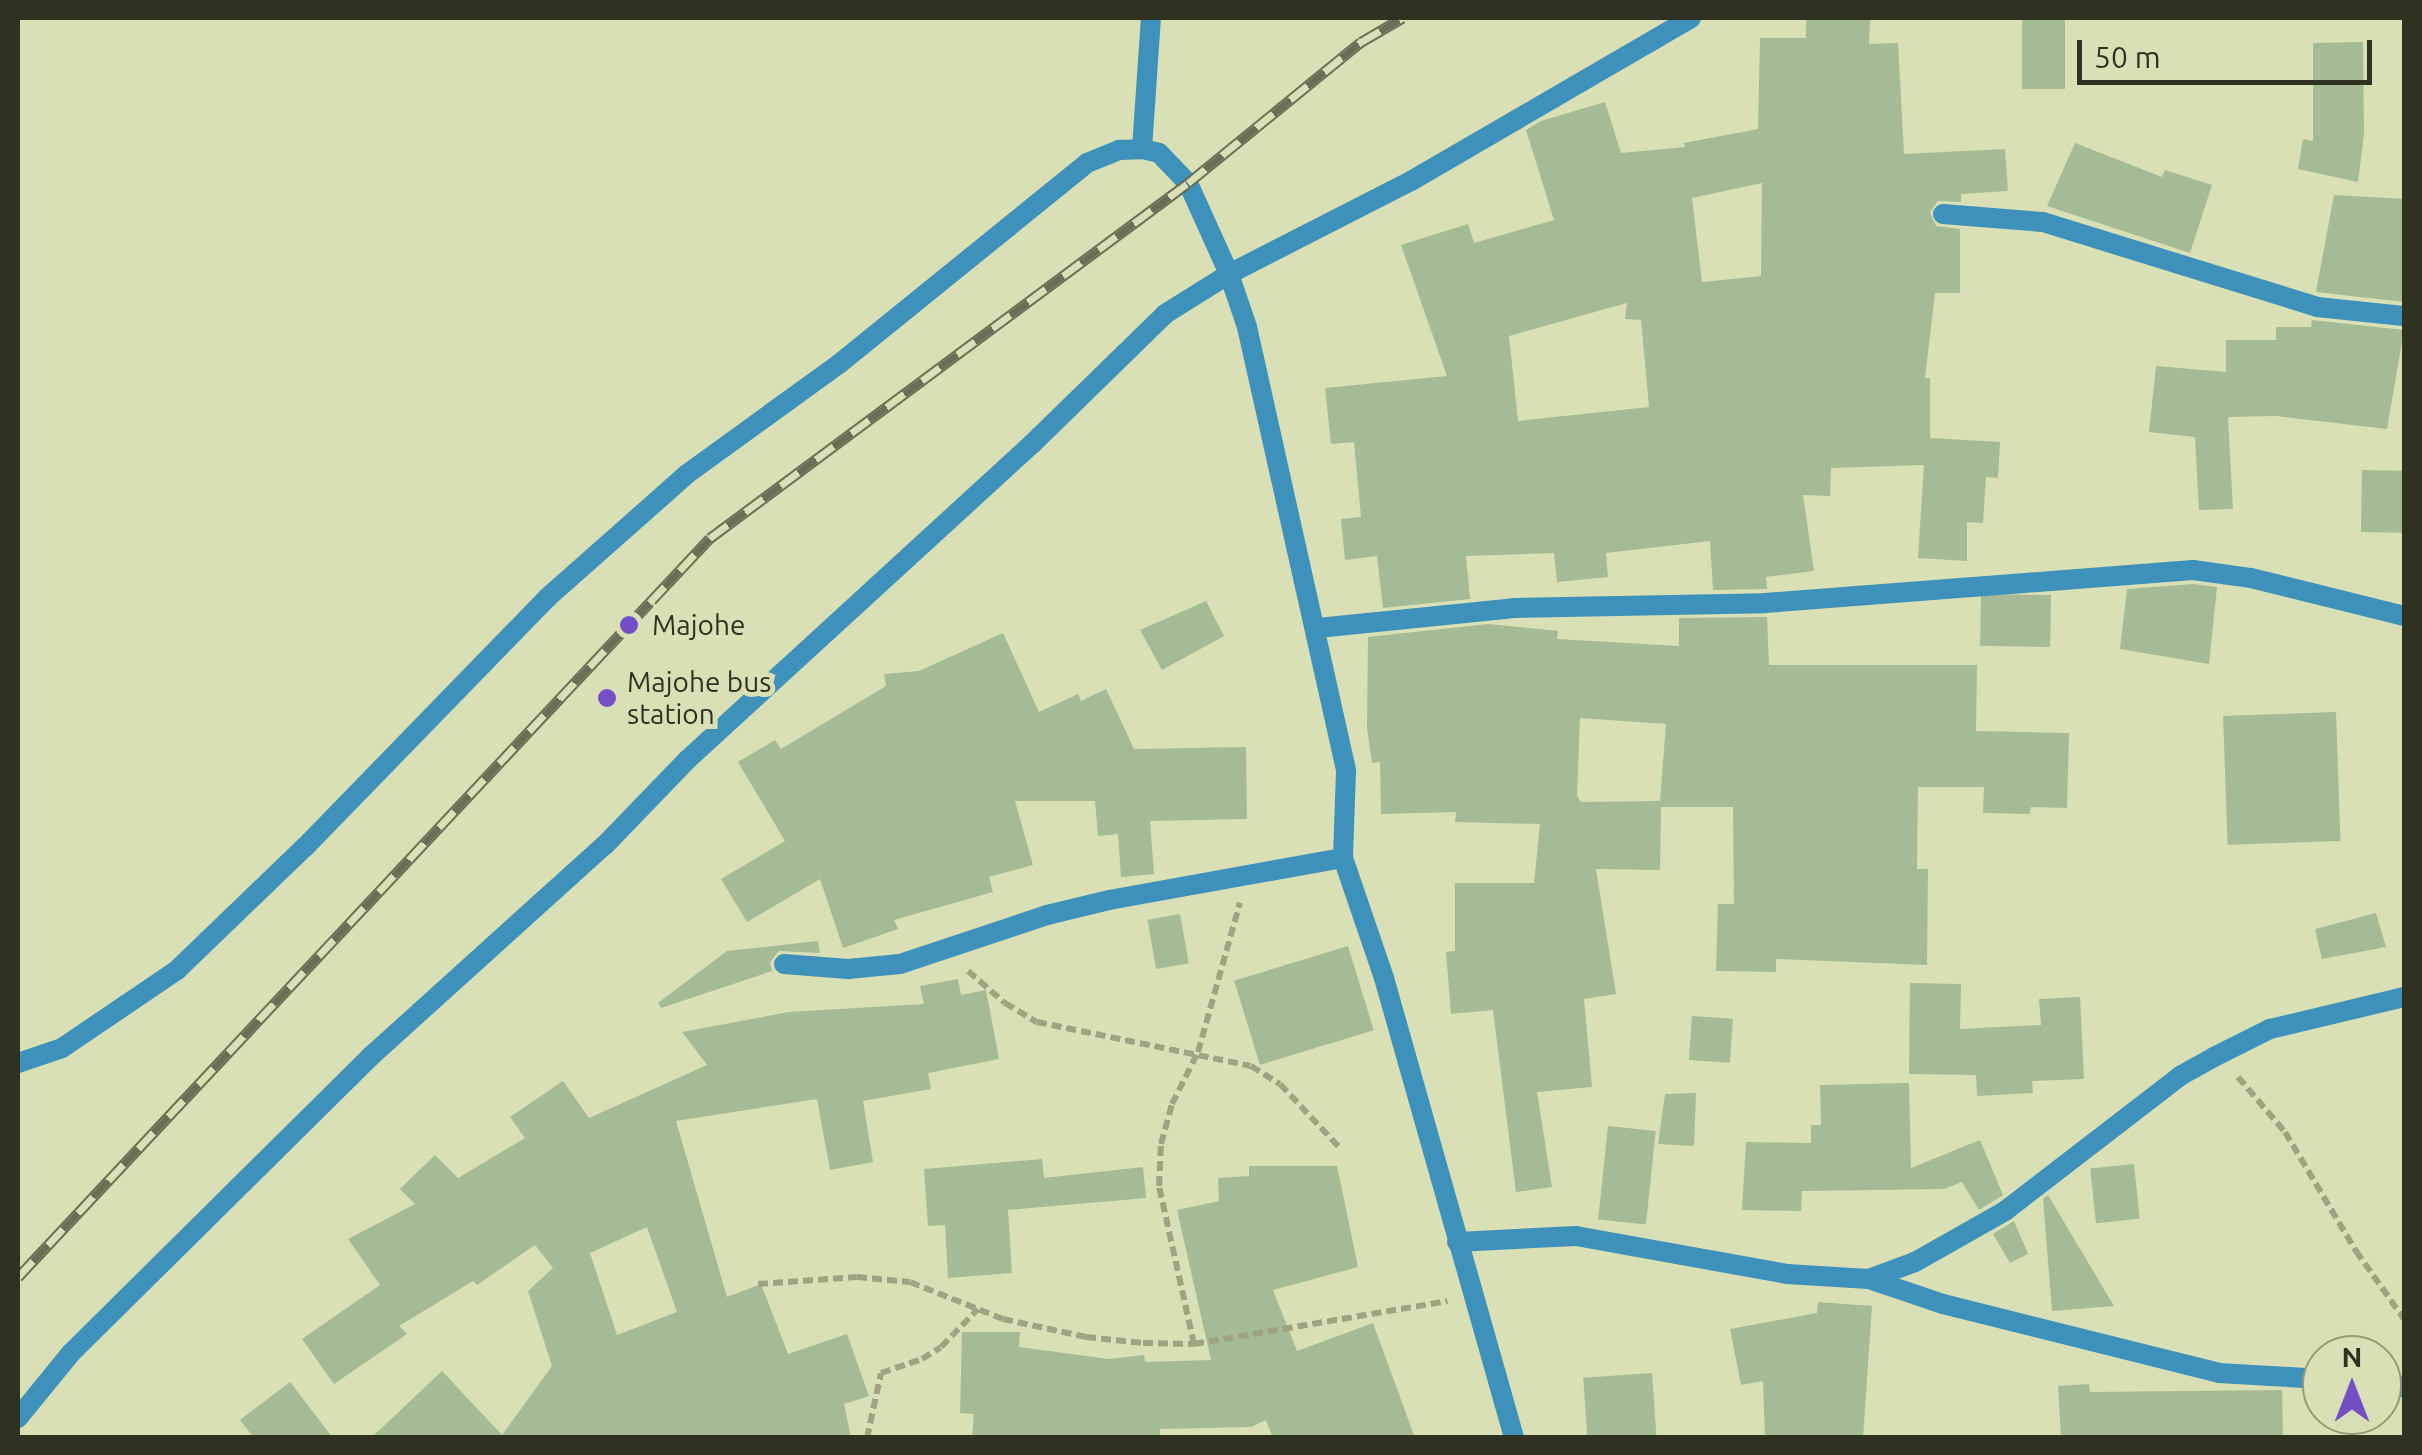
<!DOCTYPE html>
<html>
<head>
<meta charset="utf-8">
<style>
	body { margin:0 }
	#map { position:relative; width:2422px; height:1455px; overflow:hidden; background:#dae0b5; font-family:Ubuntu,sans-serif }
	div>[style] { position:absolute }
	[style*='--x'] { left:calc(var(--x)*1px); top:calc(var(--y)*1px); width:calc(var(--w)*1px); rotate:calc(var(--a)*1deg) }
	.building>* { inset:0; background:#a4bb96; transform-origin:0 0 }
	.path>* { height:6px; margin-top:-3px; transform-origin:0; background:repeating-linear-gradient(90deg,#9ea381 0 10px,transparent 0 15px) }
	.street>* { height:20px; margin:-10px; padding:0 10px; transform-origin:10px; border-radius:10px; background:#3e91ba }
	.rail>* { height:11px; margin-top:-5.5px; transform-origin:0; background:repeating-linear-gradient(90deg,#dae0b5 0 22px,#6a6e54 0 44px); box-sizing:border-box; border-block:2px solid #6a6e54 }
	.dots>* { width:28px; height:28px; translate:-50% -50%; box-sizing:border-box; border:5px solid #dae0b5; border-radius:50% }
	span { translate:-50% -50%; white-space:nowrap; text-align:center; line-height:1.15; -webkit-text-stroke:10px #dae0b5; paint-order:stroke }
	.poi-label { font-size:28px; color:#303221 }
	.left { translate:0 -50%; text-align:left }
	.frame { position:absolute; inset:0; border:20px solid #303221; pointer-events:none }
	.north { position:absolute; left:2302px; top:1335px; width:100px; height:100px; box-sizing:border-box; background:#dae0b5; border:2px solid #969a7a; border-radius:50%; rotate:0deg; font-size:28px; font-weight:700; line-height:40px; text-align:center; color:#303221 }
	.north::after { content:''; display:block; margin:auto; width:35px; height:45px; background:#734ec7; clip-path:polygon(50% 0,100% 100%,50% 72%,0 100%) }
	.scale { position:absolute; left:2077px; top:40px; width:295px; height:45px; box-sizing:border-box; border:5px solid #303221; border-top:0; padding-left:12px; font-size:30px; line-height:35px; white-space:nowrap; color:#303221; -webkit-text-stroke:8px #dae0b5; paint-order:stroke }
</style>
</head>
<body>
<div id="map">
	<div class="building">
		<i style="clip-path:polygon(evenodd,1806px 18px,1870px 18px,1869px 44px,1898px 43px,1904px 154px,2005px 149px,2008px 191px,1961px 194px,1961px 202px,1938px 201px,1930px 212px,1936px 226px,1960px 229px,1960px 293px,1935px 293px,1925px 378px,1930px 378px,1930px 438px,2000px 442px,1998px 478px,1986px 477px,1983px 523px,1967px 522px,1967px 561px,1918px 558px,1924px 465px,1831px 468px,1830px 496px,1803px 495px,1814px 571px,1766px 577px,1767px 589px,1713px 590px,1710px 541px,1606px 553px,1608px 577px,1557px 582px,1554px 553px,1466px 556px,1470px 599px,1383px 608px,1377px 556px,1345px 560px,1341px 519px,1361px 517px,1354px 442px,1331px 444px,1325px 388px,1447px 376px,1401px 245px,1468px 224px,1474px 243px,1554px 220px,1526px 130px,1541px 121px,1605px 102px,1621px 153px,1685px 147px,1684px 143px,1758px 129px,1760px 38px,1806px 38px,1806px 18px,1762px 183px,1761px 276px,1702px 282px,1692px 198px,1762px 183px,1806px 18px,1627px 303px,1625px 319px,1641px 320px,1649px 407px,1518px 421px,1509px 336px,1627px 303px)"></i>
		<i style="left:2022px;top:18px;width:43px;height:71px"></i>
		<i style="clip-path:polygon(2363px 42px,2364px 134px,2358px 182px,2298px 169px,2303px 139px,2313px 141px,2313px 43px)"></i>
		<i style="clip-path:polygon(2075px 143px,2162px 177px,2165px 170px,2212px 185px,2190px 253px,2047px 206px)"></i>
		<i style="clip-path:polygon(2334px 195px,2404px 199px,2404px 302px,2316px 292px)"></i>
		<i style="clip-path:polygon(2312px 320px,2404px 330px,2387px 429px,2276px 416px,2228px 417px,2233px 509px,2199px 510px,2195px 437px,2149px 432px,2156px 366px,2226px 372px,2226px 340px,2276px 340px,2276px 327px,2311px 327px)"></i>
		<i style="left:2362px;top:470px;width:42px;height:62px;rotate:1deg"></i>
		<i style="clip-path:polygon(2193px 584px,2217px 587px,2209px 664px,2120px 649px,2127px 589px)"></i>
		<i style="left:2051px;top:595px;width:52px;height:70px;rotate:91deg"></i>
		<i style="clip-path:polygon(1206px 601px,1224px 636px,1162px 670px,1140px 630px)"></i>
		<i style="clip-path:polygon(evenodd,1767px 617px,1769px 665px,1977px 665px,1976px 731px,2069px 733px,2067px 808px,2031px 807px,2030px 814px,1983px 813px,1984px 787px,1918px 787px,1917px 869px,1928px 869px,1927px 965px,1776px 959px,1776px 972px,1716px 971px,1718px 904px,1734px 904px,1733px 807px,1661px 807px,1660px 870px,1596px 869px,1616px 994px,1584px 999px,1592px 1087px,1537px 1092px,1552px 1187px,1516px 1192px,1493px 1010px,1451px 1014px,1446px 952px,1455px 951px,1455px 883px,1534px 883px,1540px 824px,1455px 822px,1456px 812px,1381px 814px,1380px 762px,1372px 763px,1367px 728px,1368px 637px,1488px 624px,1558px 631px,1557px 639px,1679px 646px,1679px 618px,1767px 617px,1580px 718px,1666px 724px,1660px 801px,1581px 802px,1577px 796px,1580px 718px)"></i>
		<i style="clip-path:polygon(1003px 633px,1039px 712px,1078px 694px,1081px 701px,1106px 689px,1134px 749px,1246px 747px,1247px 819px,1150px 821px,1154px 874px,1121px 877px,1118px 834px,1098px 836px,1095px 801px,1015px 801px,1033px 865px,989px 877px,993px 892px,894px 920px,898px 929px,843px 948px,820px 879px,747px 922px,721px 879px,785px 841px,738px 762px,775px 740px,781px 749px,886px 686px,884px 674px,919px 671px)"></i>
		<i style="left:2336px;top:712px;width:129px;height:113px;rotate:88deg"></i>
		<i style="clip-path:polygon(2376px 913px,2386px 947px,2322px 959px,2315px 929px)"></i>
		<i style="left:1180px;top:914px;width:50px;height:33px;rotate:80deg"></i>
		<i style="clip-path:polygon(818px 941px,820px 953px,779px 951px,770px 962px,772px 971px,661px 1008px,658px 1003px,727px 951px)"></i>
		<i style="left:1348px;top:946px;width:88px;height:119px;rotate:73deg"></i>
		<i style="clip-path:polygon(evenodd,958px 979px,961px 995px,986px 990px,999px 1059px,928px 1073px,931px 1089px,863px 1101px,873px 1162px,830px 1170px,817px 1099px,676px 1121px,727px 1297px,761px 1284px,788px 1354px,847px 1334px,869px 1396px,844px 1404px,851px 1438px,371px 1438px,442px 1371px,502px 1435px,552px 1366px,528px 1291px,553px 1268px,535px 1245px,477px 1285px,473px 1281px,399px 1326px,407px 1334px,334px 1384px,302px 1339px,380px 1285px,348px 1239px,415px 1204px,400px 1189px,435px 1155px,458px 1178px,525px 1138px,510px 1117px,563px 1081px,589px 1118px,707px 1065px,682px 1032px,789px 1012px,924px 1004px,920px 986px,958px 979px,647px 1227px,677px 1312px,617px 1335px,590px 1253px,647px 1227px)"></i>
		<i style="clip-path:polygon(1910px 983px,1961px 984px,1960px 1029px,2041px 1025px,2039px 999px,2080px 997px,2084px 1079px,2032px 1081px,2033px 1093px,1977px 1096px,1976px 1075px,1909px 1074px)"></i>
		<i style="left:1692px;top:1016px;width:41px;height:44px;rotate:4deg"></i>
		<i style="clip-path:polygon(1909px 1083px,1911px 1168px,1980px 1140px,2003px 1195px,1979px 1210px,1962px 1182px,1944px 1189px,1802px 1191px,1801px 1211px,1742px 1210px,1746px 1142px,1811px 1143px,1811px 1125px,1821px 1125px,1820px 1085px)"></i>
		<i style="clip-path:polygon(1696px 1093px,1694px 1146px,1658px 1144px,1665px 1094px)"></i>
		<i style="left:1608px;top:1126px;width:48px;height:94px;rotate:6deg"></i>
		<i style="clip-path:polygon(1042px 1159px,1044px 1178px,1143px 1167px,1146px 1198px,1008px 1210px,1012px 1273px,948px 1278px,945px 1225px,928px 1226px,924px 1169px)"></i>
		<i style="left:2134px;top:1164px;width:55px;height:44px;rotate:84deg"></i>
		<i style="clip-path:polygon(1249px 1166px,1337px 1166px,1358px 1267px,1273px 1290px,1297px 1351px,1373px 1323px,1415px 1438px,1273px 1438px,1266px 1420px,1251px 1427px,1160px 1429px,1160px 1438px,972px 1438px,974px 1414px,960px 1413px,962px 1332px,1020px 1332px,1019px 1347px,1109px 1359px,1144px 1355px,1145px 1362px,1211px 1360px,1177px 1210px,1219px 1201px,1218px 1178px,1249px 1176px)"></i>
		<i style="clip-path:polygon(2048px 1195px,2114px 1306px,2052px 1311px,2043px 1199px)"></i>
		<i style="clip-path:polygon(2014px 1221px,2028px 1254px,2010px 1263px,1993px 1234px)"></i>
		<i style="clip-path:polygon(1818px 1302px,1872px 1306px,1863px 1438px,1765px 1438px,1763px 1381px,1741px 1385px,1730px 1329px,1817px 1313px)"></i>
		<i style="left:1652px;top:1373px;width:65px;height:69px;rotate:86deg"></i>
		<i style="clip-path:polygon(290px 1382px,333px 1438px,254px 1438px,240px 1420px)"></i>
		<i style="clip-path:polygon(2089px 1384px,2090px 1392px,2282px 1390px,2283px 1438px,2061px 1438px,2058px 1386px)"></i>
	</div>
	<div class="path">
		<i style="--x:968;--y:971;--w:49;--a:40.9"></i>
		<i style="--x:1005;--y:1003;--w:37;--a:31"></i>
		<i style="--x:1037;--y:1022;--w:218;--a:11.6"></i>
		<i style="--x:1251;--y:1066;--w:34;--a:32"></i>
		<i style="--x:1280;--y:1084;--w:86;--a:46.9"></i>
		<i style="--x:2238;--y:1077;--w:72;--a:49.5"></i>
		<i style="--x:2285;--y:1132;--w:139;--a:59.2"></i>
		<i style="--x:2356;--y:1251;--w:83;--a:54.8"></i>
		<i style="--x:758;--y:1284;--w:99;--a:-4"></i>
		<i style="--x:857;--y:1277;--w:53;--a:5.4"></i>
		<i style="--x:910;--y:1282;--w:100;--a:21.7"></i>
		<i style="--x:1003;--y:1319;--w:85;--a:12.2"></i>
		<i style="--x:1086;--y:1337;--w:57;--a:6"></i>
		<i style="--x:1143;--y:1343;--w:51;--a:1.1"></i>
		<i style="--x:1194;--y:1344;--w:257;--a:-9.6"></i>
		<i style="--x:1194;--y:1344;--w:162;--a:-102.5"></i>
		<i style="--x:1159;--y:1186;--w:42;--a:-87.3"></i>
		<i style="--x:1161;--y:1144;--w:41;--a:-74.6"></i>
		<i style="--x:1172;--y:1104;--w:58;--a:-63.4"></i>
		<i style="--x:1198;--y:1052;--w:155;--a:-74.3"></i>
		<i style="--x:867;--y:1438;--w:66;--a:-77.8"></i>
		<i style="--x:881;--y:1373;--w:43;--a:-18.9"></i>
		<i style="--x:922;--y:1359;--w:22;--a:-32"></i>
		<i style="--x:941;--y:1347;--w:53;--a:-45.8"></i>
	</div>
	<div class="street">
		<i style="--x:1142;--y:149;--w:131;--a:-86.1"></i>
		<i style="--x:1943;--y:214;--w:100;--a:4.6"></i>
		<i style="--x:2043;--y:222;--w:287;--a:17.2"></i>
		<i style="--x:2317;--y:307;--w:87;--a:5.9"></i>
		<i style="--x:1318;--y:628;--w:197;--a:-5.8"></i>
		<i style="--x:1514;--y:608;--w:251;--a:-1.1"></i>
		<i style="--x:1765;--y:603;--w:429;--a:-4.4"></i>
		<i style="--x:2193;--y:570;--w:59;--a:7.9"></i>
		<i style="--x:2251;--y:578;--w:158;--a:13.9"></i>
		<i style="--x:784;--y:964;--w:64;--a:4.5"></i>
		<i style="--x:848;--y:969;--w:52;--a:-5.5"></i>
		<i style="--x:900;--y:964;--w:155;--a:-18.4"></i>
		<i style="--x:1047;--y:915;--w:64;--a:-13.6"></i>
		<i style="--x:1109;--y:900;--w:238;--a:-10.2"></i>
		<i style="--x:18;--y:1063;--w:46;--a:-18.8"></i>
		<i style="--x:62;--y:1048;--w:139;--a:-34.1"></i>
		<i style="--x:177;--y:970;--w:178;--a:-43.9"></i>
		<i style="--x:305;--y:847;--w:347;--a:-45.8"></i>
		<i style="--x:547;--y:598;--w:187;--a:-41.5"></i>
		<i style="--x:687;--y:474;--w:188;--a:-35.9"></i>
		<i style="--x:839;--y:364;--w:319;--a:-39"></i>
		<i style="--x:1087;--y:163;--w:35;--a:-22"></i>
		<i style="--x:1119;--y:150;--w:23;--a:-2"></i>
		<i style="--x:1142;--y:149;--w:17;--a:13"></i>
		<i style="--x:1159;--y:153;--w:42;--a:46"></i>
		<i style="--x:1188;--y:183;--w:100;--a:65.7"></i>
		<i style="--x:1229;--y:274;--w:56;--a:71.2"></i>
		<i style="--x:1247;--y:327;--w:455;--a:77.4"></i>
		<i style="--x:1346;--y:771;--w:87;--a:92"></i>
		<i style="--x:1343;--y:858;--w:127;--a:71.1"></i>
		<i style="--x:1384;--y:978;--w:478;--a:74.2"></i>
		<i style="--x:1457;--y:1242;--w:119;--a:-2.9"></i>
		<i style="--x:1576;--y:1236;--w:214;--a:10.2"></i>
		<i style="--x:1787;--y:1274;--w:82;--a:3.5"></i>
		<i style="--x:1869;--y:1279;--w:49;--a:-20.3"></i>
		<i style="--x:1915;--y:1262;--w:103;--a:-29.5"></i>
		<i style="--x:2005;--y:1211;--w:221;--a:-37.6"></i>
		<i style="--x:2180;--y:1076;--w:39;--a:-29"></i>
		<i style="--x:2214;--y:1057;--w:63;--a:-26.6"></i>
		<i style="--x:2270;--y:1029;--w:138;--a:-13.4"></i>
		<i style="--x:1869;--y:1279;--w:78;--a:18.7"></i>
		<i style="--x:1943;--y:1304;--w:284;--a:14"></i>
		<i style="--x:2219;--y:1373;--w:103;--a:3.3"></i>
		<i style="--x:2382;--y:1384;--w:22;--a:8"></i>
		<i style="--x:18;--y:1418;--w:84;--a:-50.8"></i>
		<i style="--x:71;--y:1353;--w:421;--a:-44.7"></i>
		<i style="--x:370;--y:1057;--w:316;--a:-42.1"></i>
		<i style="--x:605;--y:845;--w:118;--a:-46"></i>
		<i style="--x:687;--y:760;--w:468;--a:-42.5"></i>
		<i style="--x:1032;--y:444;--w:186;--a:-44.3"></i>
		<i style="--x:1165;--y:314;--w:75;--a:-32"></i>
		<i style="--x:1229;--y:274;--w:204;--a:-27.1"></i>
		<i style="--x:1411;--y:181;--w:324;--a:-30.2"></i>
	</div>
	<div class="rail">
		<i style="--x:18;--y:1277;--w:1012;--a:-46.88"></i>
		<i style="--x:710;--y:538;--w:595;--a:-36.6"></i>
		<i style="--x:1188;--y:183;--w:223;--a:-39.2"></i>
		<i style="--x:1361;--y:42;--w:48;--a:-30.3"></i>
	</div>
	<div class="dots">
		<i style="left:629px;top:625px;background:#734ec7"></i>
		<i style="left:607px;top:698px;background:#734ec7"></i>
	</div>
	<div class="poi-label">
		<span class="left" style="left:652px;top:625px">Majohe</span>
		<span class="left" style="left:627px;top:698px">Majohe bus<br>station</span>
	</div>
	<div class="frame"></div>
	<div class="north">N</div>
	<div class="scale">50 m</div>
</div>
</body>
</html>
